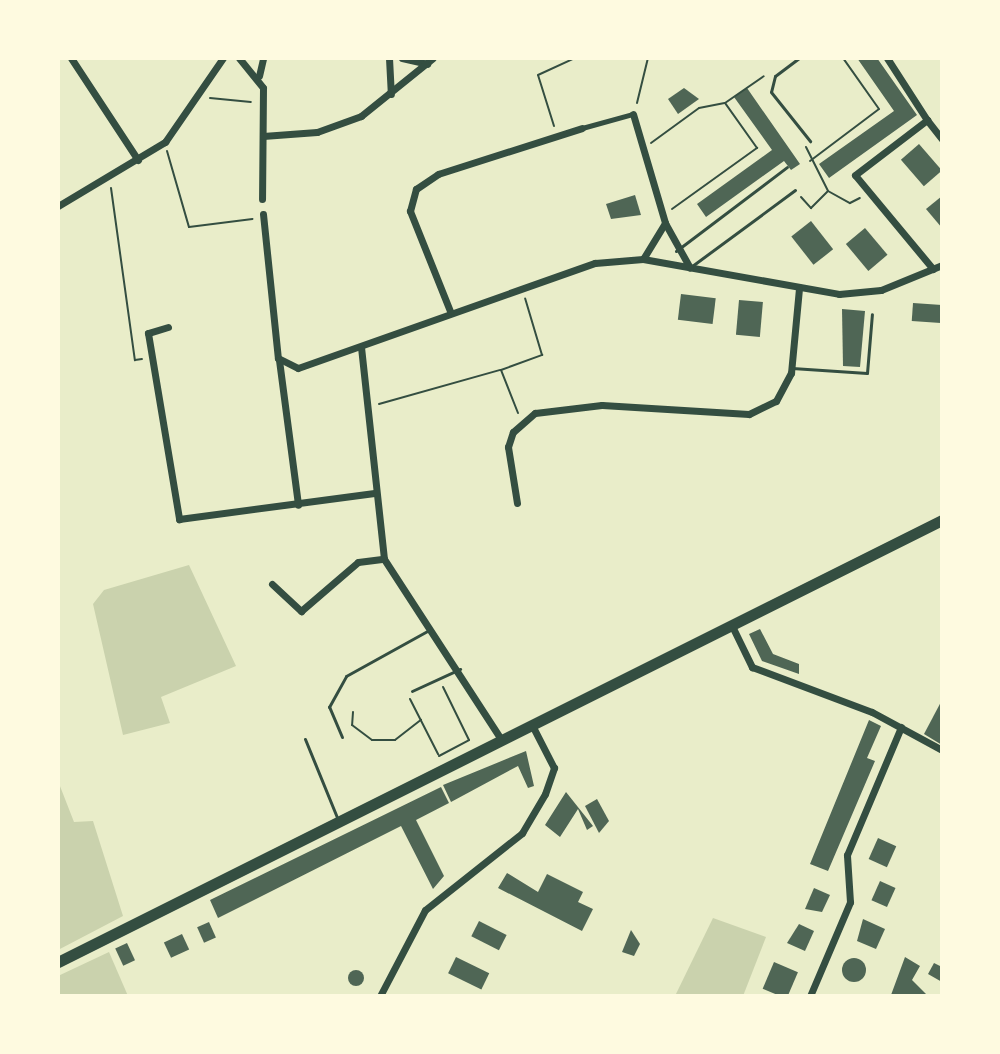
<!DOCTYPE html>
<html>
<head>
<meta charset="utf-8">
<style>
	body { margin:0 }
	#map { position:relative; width:1000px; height:1054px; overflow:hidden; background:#e9edc9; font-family:"Source Serif 4",serif }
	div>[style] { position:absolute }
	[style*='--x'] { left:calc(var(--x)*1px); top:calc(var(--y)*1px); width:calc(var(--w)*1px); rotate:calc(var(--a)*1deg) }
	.green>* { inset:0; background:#cad2ad }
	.building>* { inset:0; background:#4f6655; transform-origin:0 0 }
	.round { border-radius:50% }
	.path>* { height:2px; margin:-1px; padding:0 1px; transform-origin:1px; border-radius:1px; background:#344e41 }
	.service>* { height:3px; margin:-1.5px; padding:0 1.5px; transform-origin:1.5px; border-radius:1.5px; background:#344e41 }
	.pedestrian>* { height:5px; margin:-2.5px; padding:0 2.5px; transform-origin:2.5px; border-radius:2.5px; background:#344e41 }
	.minor>* { height:7px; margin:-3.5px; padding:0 3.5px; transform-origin:3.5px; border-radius:3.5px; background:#344e41 }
	.primary>* { height:11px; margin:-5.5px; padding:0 5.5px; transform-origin:5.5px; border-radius:5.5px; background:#344e41 }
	span { translate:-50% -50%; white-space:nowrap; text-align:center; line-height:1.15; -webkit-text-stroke:6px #fefae0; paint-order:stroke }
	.frame { position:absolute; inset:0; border:60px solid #fefae0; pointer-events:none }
</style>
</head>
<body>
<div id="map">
	<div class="green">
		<i style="clip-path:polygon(189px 565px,236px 666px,161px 697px,170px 723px,123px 735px,93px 604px,104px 590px)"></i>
		<i style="clip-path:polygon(58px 781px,74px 822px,93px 821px,123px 916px,58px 950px)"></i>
		<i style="clip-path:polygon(713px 918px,766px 937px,743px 996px,675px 996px)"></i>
		<i style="clip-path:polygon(109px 952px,128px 996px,58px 996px,58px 976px)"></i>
	</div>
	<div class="building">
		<i style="clip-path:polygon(857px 58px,877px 58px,917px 115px,829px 178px,819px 164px,894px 111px)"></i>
		<i style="clip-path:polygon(684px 88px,699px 99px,678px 114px,668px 99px)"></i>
		<i style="clip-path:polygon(747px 88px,800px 164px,791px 170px,784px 161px,706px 217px,697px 204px,772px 150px,734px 97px)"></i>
		<i style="left:919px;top:144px;width:35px;height:24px;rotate:49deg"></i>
		<i style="clip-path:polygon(635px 195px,641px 215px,611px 219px,606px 204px)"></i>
		<i style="clip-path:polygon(942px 196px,942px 228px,926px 209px)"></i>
		<i style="left:811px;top:221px;width:36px;height:25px;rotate:52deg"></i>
		<i style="left:865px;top:228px;width:35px;height:25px;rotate:50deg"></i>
		<i style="left:681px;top:294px;width:35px;height:26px;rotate:7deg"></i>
		<i style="left:739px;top:300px;width:24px;height:35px;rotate:5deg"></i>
		<i style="left:913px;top:303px;width:29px;height:18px;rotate:4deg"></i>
		<i style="clip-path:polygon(842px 309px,865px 311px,860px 367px,843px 366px)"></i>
		<i style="clip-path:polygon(760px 629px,773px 654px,799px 664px,799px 674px,762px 661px,749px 634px)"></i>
		<i style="clip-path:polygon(942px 700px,942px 745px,924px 734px)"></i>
		<i style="clip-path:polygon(869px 720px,881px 726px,867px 758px,875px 761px,828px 871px,810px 864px)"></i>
		<i style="clip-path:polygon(526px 751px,534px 786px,528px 788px,518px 766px,451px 802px,443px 785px)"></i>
		<i style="clip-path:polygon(441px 787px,449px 803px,416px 820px,444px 876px,433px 889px,401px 826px,218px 918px,210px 900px)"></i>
		<i style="clip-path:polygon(566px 792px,593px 826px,587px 830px,578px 809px,560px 837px,545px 825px)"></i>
		<i style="clip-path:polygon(597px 799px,609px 821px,599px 833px,585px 806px)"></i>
		<i style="left:878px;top:838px;width:20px;height:23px;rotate:24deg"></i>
		<i style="clip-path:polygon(507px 873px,538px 892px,547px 874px,583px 892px,578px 902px,593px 909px,582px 931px,498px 888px)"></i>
		<i style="left:880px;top:881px;width:17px;height:21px;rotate:24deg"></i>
		<i style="clip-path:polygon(814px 888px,830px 895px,822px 912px,805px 909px)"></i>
		<i style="clip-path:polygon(863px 919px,885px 929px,876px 949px,857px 941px)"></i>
		<i style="left:479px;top:921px;width:31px;height:17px;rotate:27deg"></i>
		<i style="left:209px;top:922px;width:17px;height:13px;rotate:66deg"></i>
		<i style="clip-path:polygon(799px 924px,814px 931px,805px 951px,787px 943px)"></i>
		<i style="clip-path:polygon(631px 930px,640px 944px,634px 956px,622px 952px)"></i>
		<i style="left:182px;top:934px;width:17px;height:20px;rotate:65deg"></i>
		<i style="left:127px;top:943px;width:19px;height:13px;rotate:65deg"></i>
		<i style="left:456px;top:957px;width:37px;height:18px;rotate:26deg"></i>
		<i style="clip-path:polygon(905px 957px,920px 966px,912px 980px,928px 996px,891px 995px)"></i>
		<i class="round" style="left:842px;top:958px;width:24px;height:24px"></i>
		<i style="left:774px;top:962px;width:26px;height:29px;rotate:23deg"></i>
		<i style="clip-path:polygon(934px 963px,942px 967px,942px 982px,928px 974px)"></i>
		<i class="round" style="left:348px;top:970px;width:16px;height:16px"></i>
	</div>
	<div class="path">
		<i style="--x:210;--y:98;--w:41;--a:5.6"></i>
		<i style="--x:637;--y:103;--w:46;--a:-76.3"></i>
		<i style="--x:554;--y:126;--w:53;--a:-107.4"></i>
		<i style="--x:538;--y:75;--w:41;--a:-24.7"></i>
		<i style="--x:651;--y:143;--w:59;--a:-36.1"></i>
		<i style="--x:699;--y:108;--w:26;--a:-11"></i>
		<i style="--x:725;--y:103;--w:47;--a:-34.7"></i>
		<i style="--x:806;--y:147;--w:49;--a:63.4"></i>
		<i style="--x:828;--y:191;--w:25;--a:29"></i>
		<i style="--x:850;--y:203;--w:11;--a:-27"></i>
		<i style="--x:167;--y:151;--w:79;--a:73.9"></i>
		<i style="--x:189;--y:227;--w:64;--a:-7.2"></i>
		<i style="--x:810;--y:161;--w:86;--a:-37"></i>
		<i style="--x:879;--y:109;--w:62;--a:-125.2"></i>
		<i style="--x:111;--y:188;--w:174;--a:82.1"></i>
		<i style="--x:135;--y:360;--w:7;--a:-8"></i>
		<i style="--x:801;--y:197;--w:15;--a:48"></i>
		<i style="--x:811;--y:208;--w:23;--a:-45"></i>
		<i style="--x:672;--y:209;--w:105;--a:-35.7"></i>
		<i style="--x:757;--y:148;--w:55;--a:-125.4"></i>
		<i style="--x:379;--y:404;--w:126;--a:-15.7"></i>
		<i style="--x:518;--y:413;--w:46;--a:-111.6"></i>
		<i style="--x:501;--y:370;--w:44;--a:-20.1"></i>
		<i style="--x:542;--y:355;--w:59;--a:-106.6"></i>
		<i style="--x:410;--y:699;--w:62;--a:63"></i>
		<i style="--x:353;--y:712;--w:13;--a:94"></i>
		<i style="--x:352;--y:725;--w:25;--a:37"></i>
		<i style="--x:372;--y:740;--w:23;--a:0"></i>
		<i style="--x:395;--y:740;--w:33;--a:-38"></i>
		<i style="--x:439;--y:756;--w:34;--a:-28"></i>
		<i style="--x:469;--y:740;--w:59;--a:-116.1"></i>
	</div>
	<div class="service">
		<i style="--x:799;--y:58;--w:30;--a:143"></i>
		<i style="--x:775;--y:76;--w:16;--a:104"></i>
		<i style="--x:771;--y:92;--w:63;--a:51.5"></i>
		<i style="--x:676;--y:251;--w:139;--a:-37.1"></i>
		<i style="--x:692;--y:266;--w:128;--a:-36.4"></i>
		<i style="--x:792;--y:368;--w:75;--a:3.8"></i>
		<i style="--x:867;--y:373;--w:59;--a:-85.2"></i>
		<i style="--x:412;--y:691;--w:53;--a:-24.6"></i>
		<i style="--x:342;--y:737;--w:33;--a:-113"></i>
		<i style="--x:329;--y:707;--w:35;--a:-61"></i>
		<i style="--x:346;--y:676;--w:95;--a:-29"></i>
		<i style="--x:305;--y:739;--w:87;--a:67.8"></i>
	</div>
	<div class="pedestrian">
		<i style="--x:582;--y:128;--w:53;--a:-15.4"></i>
	</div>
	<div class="minor">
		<i style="--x:71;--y:58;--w:122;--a:56.7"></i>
		<i style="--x:239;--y:58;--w:38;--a:51"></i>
		<i style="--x:263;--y:88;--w:111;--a:90.5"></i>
		<i style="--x:389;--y:58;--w:36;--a:87"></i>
		<i style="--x:402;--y:58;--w:26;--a:13"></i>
		<i style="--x:887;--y:58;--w:74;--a:57.2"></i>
		<i style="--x:259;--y:76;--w:18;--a:-77"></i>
		<i style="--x:633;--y:114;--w:114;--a:73.6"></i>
		<i style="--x:665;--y:223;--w:42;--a:121.4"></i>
		<i style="--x:263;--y:136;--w:54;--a:-4.2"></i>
		<i style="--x:317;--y:132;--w:47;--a:-20"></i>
		<i style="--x:361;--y:116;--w:92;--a:-38.9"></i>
		<i style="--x:58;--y:206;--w:125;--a:-30.9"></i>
		<i style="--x:165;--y:142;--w:102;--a:-55.4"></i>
		<i style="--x:263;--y:214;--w:145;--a:84.1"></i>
		<i style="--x:278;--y:358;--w:22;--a:27"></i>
		<i style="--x:298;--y:368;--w:315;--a:-19.5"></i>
		<i style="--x:595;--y:263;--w:48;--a:-4.8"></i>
		<i style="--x:643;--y:259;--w:199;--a:10.1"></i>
		<i style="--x:839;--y:294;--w:42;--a:-5.4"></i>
		<i style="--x:881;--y:290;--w:66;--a:-22.3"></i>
		<i style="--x:665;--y:223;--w:51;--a:60.9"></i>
		<i style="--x:933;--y:269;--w:122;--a:-129.7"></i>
		<i style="--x:855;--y:175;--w:91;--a:-37.4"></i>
		<i style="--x:927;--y:120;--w:24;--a:52"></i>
		<i style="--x:450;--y:311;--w:108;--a:-111.8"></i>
		<i style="--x:410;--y:211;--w:23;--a:-75"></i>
		<i style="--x:416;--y:189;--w:27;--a:-34"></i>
		<i style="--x:438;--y:174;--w:151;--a:-17.7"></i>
		<i style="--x:168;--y:327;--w:21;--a:163"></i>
		<i style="--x:148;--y:333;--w:189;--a:80.5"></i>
		<i style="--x:179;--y:519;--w:197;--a:-7.6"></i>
		<i style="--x:361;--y:347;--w:213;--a:83.8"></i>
		<i style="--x:384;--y:559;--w:217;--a:57"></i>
		<i style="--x:279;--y:360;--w:146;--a:82.5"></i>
		<i style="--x:517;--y:503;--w:57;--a:-99.1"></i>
		<i style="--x:508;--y:447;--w:16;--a:-72"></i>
		<i style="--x:513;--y:432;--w:29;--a:-41"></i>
		<i style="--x:535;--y:413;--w:67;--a:-6.8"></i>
		<i style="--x:602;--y:405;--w:147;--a:3.5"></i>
		<i style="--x:749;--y:414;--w:30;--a:-26"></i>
		<i style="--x:776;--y:401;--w:32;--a:-62"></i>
		<i style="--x:791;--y:373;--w:84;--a:-84.6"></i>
		<i style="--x:272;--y:584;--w:40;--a:43"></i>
		<i style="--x:301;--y:611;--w:75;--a:-40.7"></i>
		<i style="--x:358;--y:562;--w:26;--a:-7"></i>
		<i style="--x:732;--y:626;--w:46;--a:64"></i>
		<i style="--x:752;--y:667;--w:128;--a:20.6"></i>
		<i style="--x:872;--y:712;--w:80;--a:28.5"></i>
		<i style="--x:380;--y:996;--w:97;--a:-62.4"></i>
		<i style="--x:425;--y:910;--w:124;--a:-38.4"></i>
		<i style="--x:522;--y:833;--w:45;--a:-59.5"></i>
		<i style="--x:545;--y:794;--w:28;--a:-71"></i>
		<i style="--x:554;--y:768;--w:46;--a:-117.1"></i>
		<i style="--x:810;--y:996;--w:102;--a:-66.9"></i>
		<i style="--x:850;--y:902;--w:47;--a:-93.7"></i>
		<i style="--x:847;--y:855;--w:139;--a:-67.1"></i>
	</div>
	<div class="primary">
		<i style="--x:58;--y:962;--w:988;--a:-26.57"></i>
	</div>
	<div class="frame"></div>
</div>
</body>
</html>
